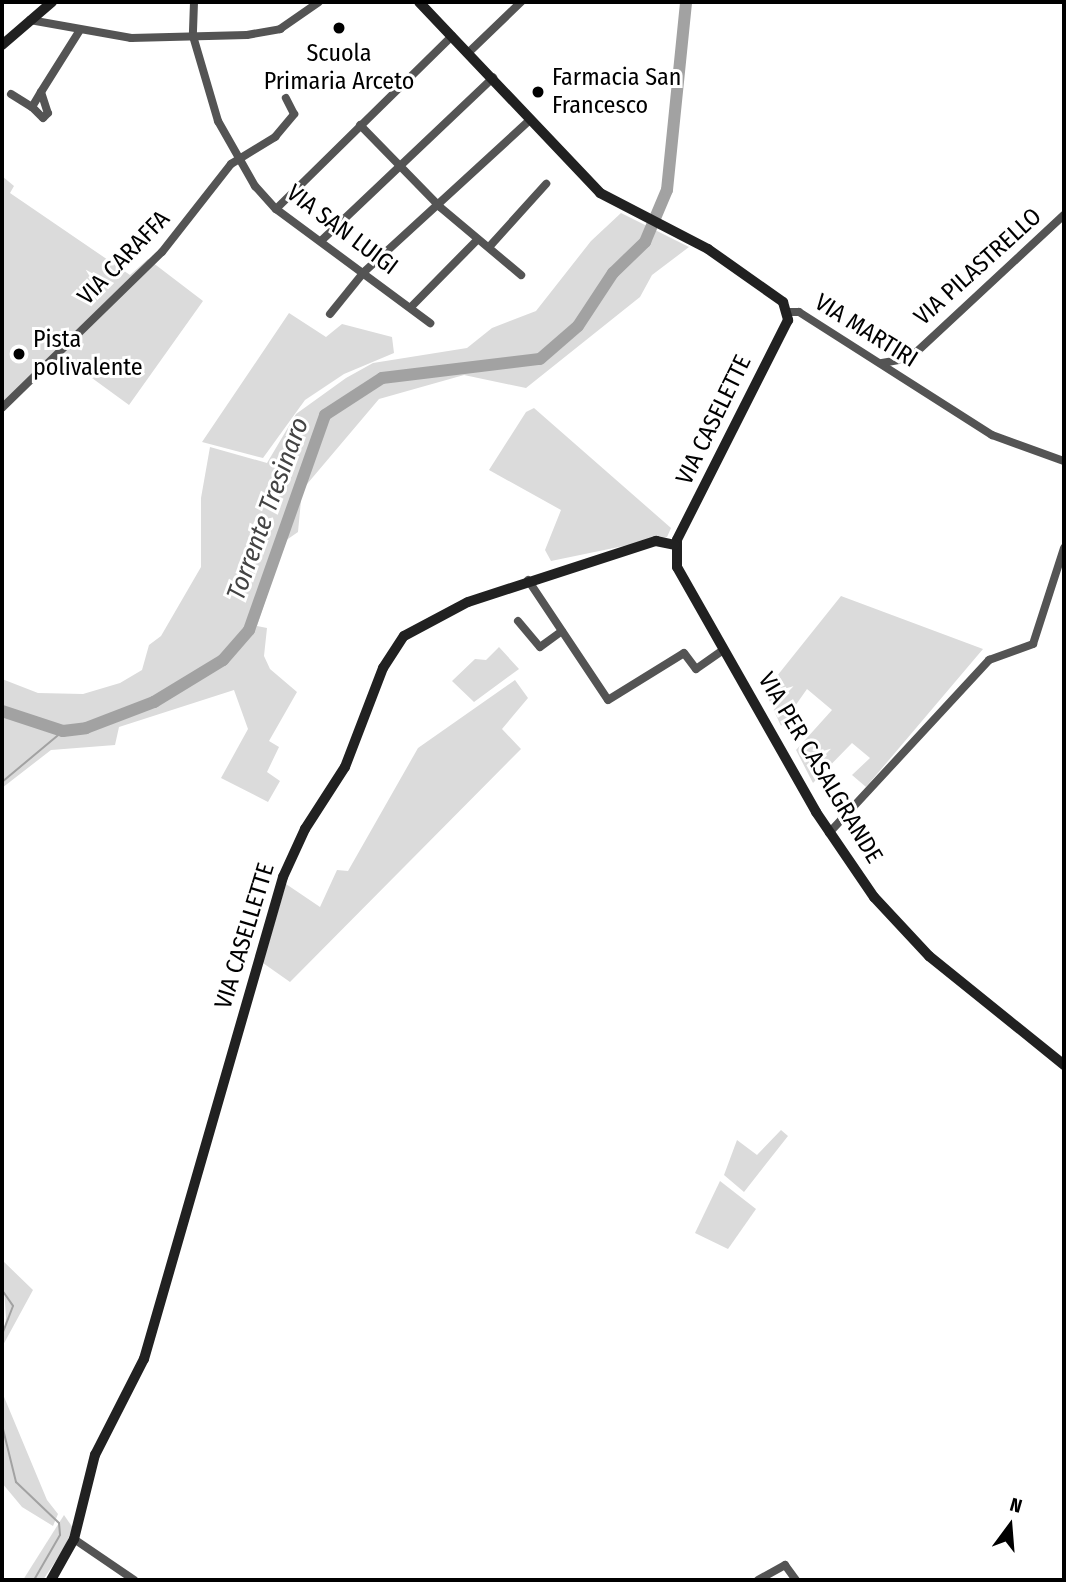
<!DOCTYPE html>
<html>
<head>
<meta charset="utf-8">
<style>
	body { margin:0 }
	#map { position:relative; width:1066px; height:1582px; overflow:hidden; background:#fff; font-family:"Fira Sans Condensed",sans-serif }
	div>[style] { position:absolute }
	[style*='--x'] { left:calc(var(--x)*1px); top:calc(var(--y)*1px); width:calc(var(--w)*1px); rotate:calc(var(--a)*1deg) }
	.green>* { inset:0; background:#dbdbdb }
	.stream>* { height:2px; margin:-1px; padding:0 1px; transform-origin:1px; border-radius:1px; background:#a2a2a2 }
	.river>* { height:12px; margin:-6px; padding:0 6px; transform-origin:6px; border-radius:6px; background:#a2a2a2 }
	.street>* { height:8px; margin:-4px; padding:0 4px; transform-origin:4px; border-radius:4px; background:#545454 }
	.secondary>* { height:10px; margin:-5px; padding:0 5px; transform-origin:5px; border-radius:5px; background:#212121 }
	.dots>* { width:19px; height:19px; translate:-50% -50%; box-sizing:border-box; border:4px solid #fff; border-radius:50% }
	span { translate:-50% -50%; white-space:nowrap; text-align:center; line-height:1.15; -webkit-text-stroke:6px #fff; paint-order:stroke }
	.poi-label { font-size:24px; color:#000 }
	.left { translate:0 -50%; text-align:left }
	.street-label { font-size:24px; color:#000 }
	.water-label { font-size:26px; color:#434343; font-style:italic }
	.frame { position:absolute; inset:0; border:4px solid #000; pointer-events:none }
	.north { position:absolute; left:975px; top:1491px; width:70px; height:70px; -webkit-text-stroke:5px #fff; paint-order:stroke; rotate:16deg; font-size:19px; font-weight:700; line-height:28px; text-align:center; color:#000 }
	.north::after { content:''; display:block; margin:auto; width:24px; height:32px; background:#000; clip-path:polygon(50% 0,100% 100%,50% 72%,0 100%) }
</style>
</head>
<body>
<div id="map">
	<div class="green">
		<i style="clip-path:polygon(2px 176px,14px 186px,10px 193px,130px 275px,148px 259px,203px 301px,129px 405px,59px 354px,2px 405px)"></i>
		<i style="clip-path:polygon(621px 213px,689px 247px,652px 275px,640px 297px,526px 388px,464px 375px,379px 399px,302px 490px,298px 532px,285px 541px,257px 626px,267px 628px,264px 656px,270px 669px,297px 692px,269px 741px,279px 747px,267px 772px,280px 781px,268px 802px,221px 778px,248px 729px,234px 690px,119px 727px,115px 745px,51px 750px,2px 788px,2px 679px,38px 693px,83px 694px,120px 683px,142px 670px,149px 645px,161px 636px,201px 567px,201px 498px,210px 447px,267px 463px,296px 414px,346px 378px,373px 363px,467px 348px,492px 328px,536px 311px,591px 241px)"></i>
		<i style="clip-path:polygon(289px 313px,326px 337px,342px 324px,392px 337px,394px 353px,344px 374px,305px 400px,263px 458px,202px 442px)"></i>
		<i style="clip-path:polygon(534px 408px,671px 528px,667px 537px,551px 561px,545px 550px,561px 510px,489px 470px,526px 412px)"></i>
		<i style="clip-path:polygon(841px 596px,983px 649px,866px 787px,852px 775px,870px 758px,852px 743px,813px 783px,796px 750px,832px 710px,807px 689px,781px 726px,765px 691px)"></i>
		<i style="clip-path:polygon(499px 647px,519px 669px,474px 702px,452px 681px,475px 659px,486px 660px)"></i>
		<i style="clip-path:polygon(515px 680px,528px 698px,502px 729px,521px 749px,290px 982px,263px 963px,286px 884px,320px 907px,337px 870px,348px 871px,418px 748px)"></i>
		<i style="clip-path:polygon(781px 1130px,788px 1136px,744px 1192px,724px 1175px,737px 1140px,757px 1155px)"></i>
		<i style="clip-path:polygon(720px 1181px,756px 1209px,728px 1249px,695px 1233px)"></i>
		<i style="clip-path:polygon(2px 1260px,33px 1290px,2px 1347px,6px 1318px)"></i>
		<i style="clip-path:polygon(2px 1392px,47px 1500px,58px 1514px,53px 1526px,22px 1507px,2px 1483px)"></i>
		<i style="clip-path:polygon(64px 1515px,73px 1528px,63px 1550px,43px 1580px,23px 1580px)"></i>
	</div>
	<div class="stream">
		<i style="--x:2;--y:782;--w:80;--a:-39.9"></i>
		<i style="--x:2;--y:1290;--w:19;--a:55"></i>
		<i style="--x:13;--y:1306;--w:31;--a:111"></i>
		<i style="--x:2;--y:1425;--w:59;--a:76.2"></i>
		<i style="--x:16;--y:1482;--w:59;--a:43.6"></i>
		<i style="--x:59;--y:1523;--w:12;--a:85"></i>
		<i style="--x:60;--y:1535;--w:52;--a:120"></i>
	</div>
	<div class="river">
		<i style="--x:2;--y:711;--w:64;--a:18.2"></i>
		<i style="--x:63;--y:731;--w:23;--a:-7"></i>
		<i style="--x:86;--y:728;--w:73;--a:-20.9"></i>
		<i style="--x:154;--y:702;--w:81;--a:-31.3"></i>
		<i style="--x:223;--y:660;--w:40;--a:-49"></i>
		<i style="--x:249;--y:630;--w:228;--a:-70.5"></i>
		<i style="--x:325;--y:415;--w:68;--a:-33"></i>
		<i style="--x:382;--y:378;--w:159;--a:-6.9"></i>
		<i style="--x:540;--y:359;--w:50;--a:-41"></i>
		<i style="--x:578;--y:326;--w:64;--a:-56.6"></i>
		<i style="--x:613;--y:273;--w:45;--a:-44.1"></i>
		<i style="--x:645;--y:242;--w:56;--a:-67.1"></i>
		<i style="--x:667;--y:190;--w:189;--a:-84.2"></i>
	</div>
	<div class="street">
		<i style="--x:194;--y:2;--w:34;--a:92"></i>
		<i style="--x:193;--y:36;--w:89;--a:73.6"></i>
		<i style="--x:218;--y:121;--w:75;--a:60.4"></i>
		<i style="--x:255;--y:186;--w:31;--a:48"></i>
		<i style="--x:276;--y:209;--w:192;--a:36.5"></i>
		<i style="--x:30;--y:20;--w:103;--a:10.1"></i>
		<i style="--x:131;--y:38;--w:116;--a:-1.5"></i>
		<i style="--x:247;--y:35;--w:34;--a:-10"></i>
		<i style="--x:280;--y:29;--w:47;--a:-34.7"></i>
		<i style="--x:468;--y:53;--w:74;--a:-43.9"></i>
		<i style="--x:41;--y:92;--w:22;--a:72"></i>
		<i style="--x:48;--y:113;--w:7;--a:135"></i>
		<i style="--x:43;--y:118;--w:16;--a:-135"></i>
		<i style="--x:32;--y:107;--w:17;--a:-59"></i>
		<i style="--x:41;--y:92;--w:73;--a:-57.8"></i>
		<i style="--x:11;--y:94;--w:25;--a:32"></i>
		<i style="--x:360;--y:125;--w:115;--a:45.7"></i>
		<i style="--x:440;--y:207;--w:106;--a:40"></i>
		<i style="--x:276;--y:209;--w:247;--a:-44.5"></i>
		<i style="--x:322;--y:240;--w:236;--a:-43.5"></i>
		<i style="--x:490;--y:246;--w:84;--a:-47.9"></i>
		<i style="--x:412;--y:306;--w:93;--a:-45.4"></i>
		<i style="--x:788;--y:312;--w:11;--a:0"></i>
		<i style="--x:799;--y:312;--w:229;--a:32.5"></i>
		<i style="--x:992;--y:435;--w:77;--a:19.9"></i>
		<i style="--x:330;--y:314;--w:54;--a:-51"></i>
		<i style="--x:364;--y:272;--w:226;--a:-42.5"></i>
		<i style="--x:882;--y:363;--w:28;--a:-10"></i>
		<i style="--x:910;--y:358;--w:210;--a:-42.9"></i>
		<i style="--x:2;--y:408;--w:223;--a:-44.3"></i>
		<i style="--x:162;--y:252;--w:112;--a:-51.9"></i>
		<i style="--x:231;--y:164;--w:52;--a:-31.5"></i>
		<i style="--x:275;--y:137;--w:30;--a:-50"></i>
		<i style="--x:294;--y:114;--w:18;--a:-117"></i>
		<i style="--x:528;--y:580;--w:144;--a:56.3"></i>
		<i style="--x:608;--y:700;--w:89;--a:-31.7"></i>
		<i style="--x:684;--y:653;--w:20;--a:53"></i>
		<i style="--x:696;--y:669;--w:29;--a:-35"></i>
		<i style="--x:518;--y:621;--w:34;--a:50"></i>
		<i style="--x:540;--y:647;--w:27;--a:-36"></i>
		<i style="--x:829;--y:833;--w:236;--a:-47.2"></i>
		<i style="--x:989;--y:660;--w:47;--a:-20"></i>
		<i style="--x:1033;--y:644;--w:101;--a:-72.1"></i>
		<i style="--x:74;--y:1539;--w:73;--a:34.3"></i>
		<i style="--x:758;--y:1580;--w:31;--a:-29"></i>
		<i style="--x:785;--y:1565;--w:19;--a:54"></i>
	</div>
	<div class="secondary">
		<i style="--x:419;--y:2;--w:263;--a:46.5"></i>
		<i style="--x:600;--y:193;--w:122;--a:27.4"></i>
		<i style="--x:708;--y:249;--w:92;--a:35.2"></i>
		<i style="--x:783;--y:302;--w:19;--a:74"></i>
		<i style="--x:788;--y:320;--w:246;--a:116.8"></i>
		<i style="--x:677;--y:540;--w:27;--a:90"></i>
		<i style="--x:677;--y:567;--w:282;--a:60.4"></i>
		<i style="--x:816;--y:812;--w:103;--a:55.7"></i>
		<i style="--x:874;--y:897;--w:81;--a:47"></i>
		<i style="--x:929;--y:956;--w:174;--a:38.9"></i>
		<i style="--x:2;--y:45;--w:66;--a:-40.7"></i>
		<i style="--x:51;--y:1580;--w:47;--a:-60.7"></i>
		<i style="--x:74;--y:1539;--w:87;--a:-76"></i>
		<i style="--x:95;--y:1455;--w:108;--a:-63"></i>
		<i style="--x:144;--y:1359;--w:502;--a:-73.91"></i>
		<i style="--x:283;--y:877;--w:53;--a:-65.4"></i>
		<i style="--x:305;--y:829;--w:74;--a:-57.2"></i>
		<i style="--x:345;--y:767;--w:106;--a:-69"></i>
		<i style="--x:383;--y:668;--w:38;--a:-57"></i>
		<i style="--x:404;--y:636;--w:72;--a:-28"></i>
		<i style="--x:468;--y:602;--w:198;--a:-18"></i>
		<i style="--x:656;--y:541;--w:19;--a:12"></i>
	</div>
	<div class="dots">
		<i style="left:339px;top:28px;background:#000"></i>
		<i style="left:538px;top:92px;background:#000"></i>
		<i style="left:19px;top:354px;background:#000"></i>
	</div>
	<div class="poi-label">
		<span style="left:339px;top:68px">Scuola<br>Primaria Arceto</span>
		<span class="left" style="left:552px;top:92px">Farmacia San<br>Francesco</span>
		<span class="left" style="left:33px;top:354px">Pista<br>polivalente</span>
	</div>
	<div class="street-label">
		<span style="left:342px;top:230px;rotate:37deg">VIA SAN LUIGI</span>
		<span style="left:124px;top:258px;rotate:-46deg">VIA CARAFFA</span>
		<span style="left:978px;top:267px;rotate:-42deg">VIA PILASTRELLO</span>
		<span style="left:866px;top:331px;rotate:32deg">VIA MARTIRI</span>
		<span style="left:714px;top:420px;rotate:-64deg">VIA CASELETTE</span>
		<span style="left:820px;top:768px;rotate:59deg">VIA PER CASALGRANDE</span>
		<span style="left:245px;top:936px;rotate:-73deg">VIA CASELLETTE</span>
	</div>
	<div class="water-label">
		<span style="left:268px;top:509px;rotate:-70deg">Torrente Tresinaro</span>
	</div>
	<div class="frame"></div>
	<div class="north">N</div>
</div>
</body>
</html>
